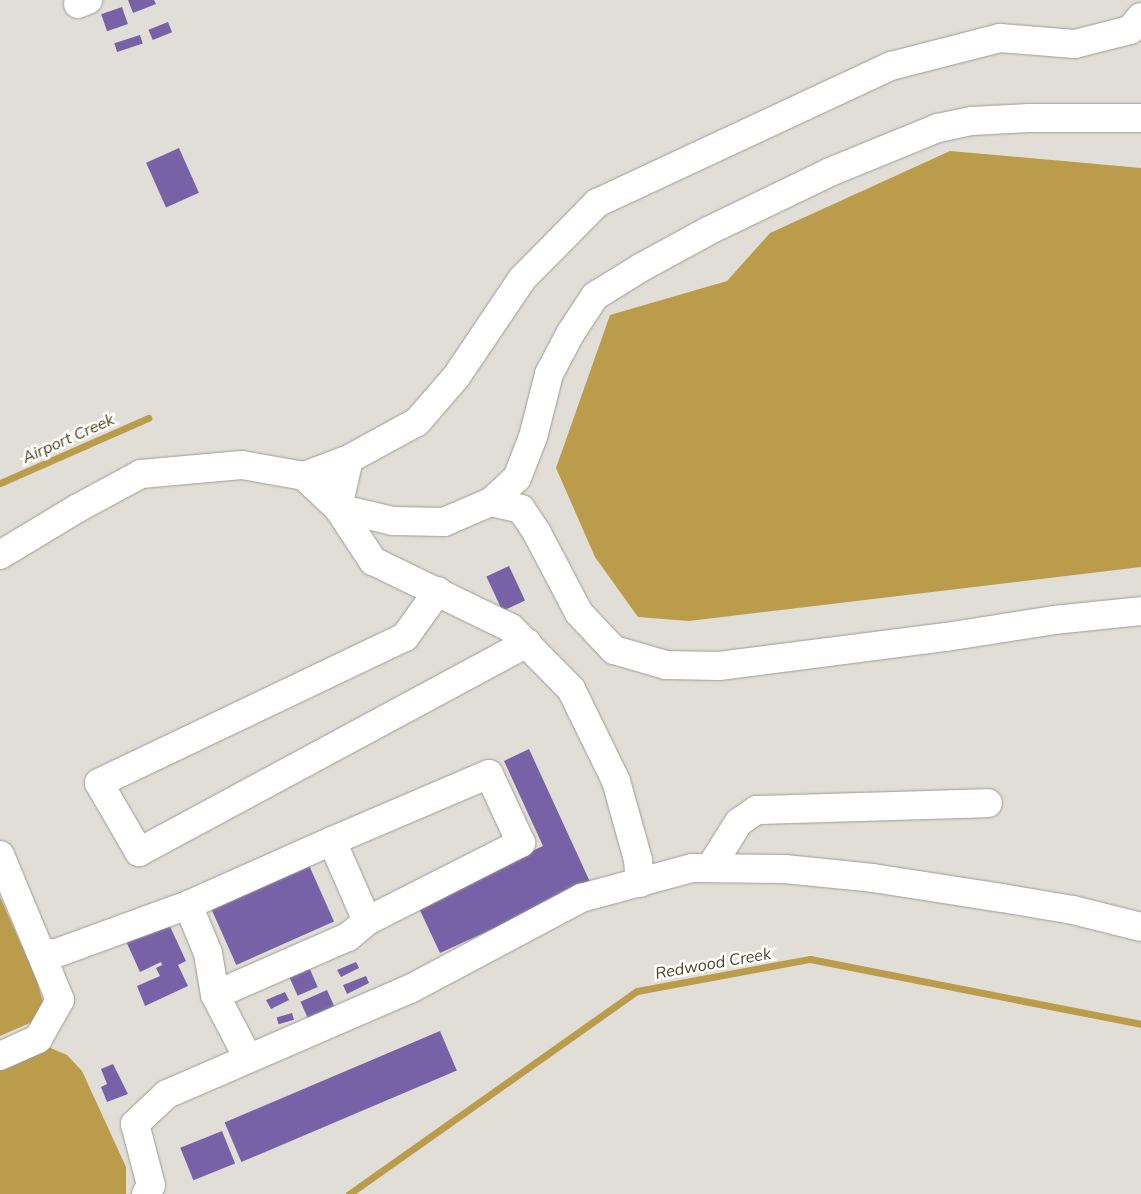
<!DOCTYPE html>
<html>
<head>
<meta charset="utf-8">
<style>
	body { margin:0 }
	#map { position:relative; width:1141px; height:1194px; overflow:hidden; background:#e1ded7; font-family:Mulish,sans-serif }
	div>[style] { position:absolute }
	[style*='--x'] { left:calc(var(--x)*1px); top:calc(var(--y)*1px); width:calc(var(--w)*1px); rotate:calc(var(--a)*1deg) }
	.water>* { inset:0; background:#ba9c4b }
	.stream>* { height:7px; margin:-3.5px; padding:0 3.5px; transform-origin:3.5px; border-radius:3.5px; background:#ba9c4b }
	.building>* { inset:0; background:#7762a7; transform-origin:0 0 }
	.roads { filter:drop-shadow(0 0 1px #9d9a94) drop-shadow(0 0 1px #9d9a94) }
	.minor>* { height:28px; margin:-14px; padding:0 14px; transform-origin:14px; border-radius:14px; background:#fff }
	span { translate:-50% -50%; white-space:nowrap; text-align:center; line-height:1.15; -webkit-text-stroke:5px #fff; paint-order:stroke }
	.water-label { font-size:16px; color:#4e411e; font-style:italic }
</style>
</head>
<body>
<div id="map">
	<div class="water">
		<i style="clip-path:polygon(950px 151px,1141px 168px,1141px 567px,689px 621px,638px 617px,595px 557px,556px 468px,610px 315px,727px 281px,770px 233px)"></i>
		<i style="clip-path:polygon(0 897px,36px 978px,44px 1005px,32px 1022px,0 1036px)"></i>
		<i style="clip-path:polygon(48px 1047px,67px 1055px,82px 1071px,126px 1167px,126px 1194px,0 1194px,0 1068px)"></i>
	</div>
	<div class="stream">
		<i style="--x:0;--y:483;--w:162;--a:-23.7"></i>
		<i style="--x:349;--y:1194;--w:352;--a:-35.2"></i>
		<i style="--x:637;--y:991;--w:176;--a:-10.5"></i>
		<i style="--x:810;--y:959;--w:337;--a:11.1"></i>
	</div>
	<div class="building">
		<i style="clip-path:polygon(128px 0,154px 0,156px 4px,133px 13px)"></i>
		<i style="left:122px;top:7px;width:18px;height:22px;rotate:71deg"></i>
		<i style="left:168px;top:22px;width:11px;height:21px;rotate:68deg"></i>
		<i style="left:140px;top:35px;width:9px;height:27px;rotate:72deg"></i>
		<i style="left:179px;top:148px;width:49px;height:36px;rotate:66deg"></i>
		<i style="left:509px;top:566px;width:38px;height:25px;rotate:65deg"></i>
		<i style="clip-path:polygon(529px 749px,591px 884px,440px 953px,417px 904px,543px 846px,504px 761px)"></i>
		<i style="left:308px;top:863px;width:64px;height:107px;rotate:66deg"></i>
		<i style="clip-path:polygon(167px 920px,186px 961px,178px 965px,188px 986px,145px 1006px,137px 986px,160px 976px,156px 968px,162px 965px,161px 962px,140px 972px,125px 939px)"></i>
		<i style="clip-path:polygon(356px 962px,359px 968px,341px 977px,337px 970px)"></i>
		<i style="left:308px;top:965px;width:24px;height:22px;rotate:66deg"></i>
		<i style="clip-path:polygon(366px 976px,369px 983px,347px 994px,343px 985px)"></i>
		<i style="left:327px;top:990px;width:20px;height:29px;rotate:66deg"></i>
		<i style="clip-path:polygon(285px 992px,289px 1000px,271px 1009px,266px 1000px)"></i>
		<i style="left:292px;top:1013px;width:7px;height:16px;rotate:74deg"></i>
		<i style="left:440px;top:1031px;width:43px;height:234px;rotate:67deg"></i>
		<i style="clip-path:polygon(113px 1064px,128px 1094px,107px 1102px,101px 1087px,107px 1084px,101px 1069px)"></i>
		<i style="left:222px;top:1131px;width:35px;height:45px;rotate:68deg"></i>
	</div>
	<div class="roads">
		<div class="minor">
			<i style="--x:78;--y:4;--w:11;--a:-22"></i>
			<i style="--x:349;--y:459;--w:50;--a:102.7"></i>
			<i style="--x:338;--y:508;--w:57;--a:13.3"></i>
			<i style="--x:393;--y:521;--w:51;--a:1.1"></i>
			<i style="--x:444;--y:522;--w:51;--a:-23.1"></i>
			<i style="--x:491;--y:502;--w:35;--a:-43"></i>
			<i style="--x:517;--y:478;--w:44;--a:-68.7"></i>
			<i style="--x:533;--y:437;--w:65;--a:-75.7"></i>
			<i style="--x:549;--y:374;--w:45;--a:-62.3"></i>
			<i style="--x:570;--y:334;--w:45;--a:-56.7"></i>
			<i style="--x:595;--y:296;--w:55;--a:-31.7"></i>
			<i style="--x:642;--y:267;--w:75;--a:-28.6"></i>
			<i style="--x:708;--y:231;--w:136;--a:-25.8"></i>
			<i style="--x:830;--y:172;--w:117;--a:-22.2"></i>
			<i style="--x:938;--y:128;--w:35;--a:-12"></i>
			<i style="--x:972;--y:121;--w:57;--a:-3"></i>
			<i style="--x:1029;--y:118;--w:112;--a:0"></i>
			<i style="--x:304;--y:476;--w:48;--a:-20.7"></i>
			<i style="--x:349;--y:459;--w:77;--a:-28.6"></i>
			<i style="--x:417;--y:422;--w:60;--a:-49.1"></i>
			<i style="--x:456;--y:377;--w:118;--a:-56"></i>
			<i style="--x:522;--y:279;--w:107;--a:-45.4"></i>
			<i style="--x:597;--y:203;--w:324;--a:-25"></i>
			<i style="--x:891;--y:66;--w:113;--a:-14.4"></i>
			<i style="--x:1000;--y:38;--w:75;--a:4.6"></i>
			<i style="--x:1075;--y:44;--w:57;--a:-14.3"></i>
			<i style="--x:1130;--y:30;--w:17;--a:-50"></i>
			<i style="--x:491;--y:502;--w:31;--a:13"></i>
			<i style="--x:521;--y:509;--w:29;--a:56"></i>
			<i style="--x:537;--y:533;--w:90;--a:62.3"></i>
			<i style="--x:579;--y:613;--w:51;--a:46.6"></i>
			<i style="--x:614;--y:650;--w:54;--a:16.1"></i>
			<i style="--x:666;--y:665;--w:53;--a:1.1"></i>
			<i style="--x:719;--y:666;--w:229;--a:-7.3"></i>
			<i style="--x:946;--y:637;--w:109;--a:-8.9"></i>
			<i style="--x:1054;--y:620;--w:87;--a:-5.9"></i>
			<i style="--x:0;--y:555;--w:91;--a:-31.1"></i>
			<i style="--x:78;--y:508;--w:72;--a:-28.4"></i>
			<i style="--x:141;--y:474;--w:101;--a:-5.1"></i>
			<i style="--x:242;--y:465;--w:63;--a:10.1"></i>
			<i style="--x:304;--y:476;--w:47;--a:43.3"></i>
			<i style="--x:338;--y:508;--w:64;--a:56.6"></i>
			<i style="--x:373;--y:561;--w:153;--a:25.9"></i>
			<i style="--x:511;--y:628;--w:86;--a:45.5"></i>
			<i style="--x:571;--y:689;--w:102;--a:63.9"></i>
			<i style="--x:616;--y:781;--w:82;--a:74.4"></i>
			<i style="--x:638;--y:860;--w:23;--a:85"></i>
			<i style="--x:438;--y:591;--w:57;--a:125.7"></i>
			<i style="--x:405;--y:637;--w:339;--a:154.5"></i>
			<i style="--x:99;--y:783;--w:80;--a:59.9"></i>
			<i style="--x:139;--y:852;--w:441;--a:-28.3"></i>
			<i style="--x:0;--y:855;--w:104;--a:67.4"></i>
			<i style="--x:40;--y:951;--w:14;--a:12"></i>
			<i style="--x:54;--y:954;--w:143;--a:-20.1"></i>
			<i style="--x:710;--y:868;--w:54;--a:-57.8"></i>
			<i style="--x:739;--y:822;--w:22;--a:-34"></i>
			<i style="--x:757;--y:810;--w:231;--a:-1.7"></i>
			<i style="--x:215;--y:995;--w:43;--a:-99.5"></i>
			<i style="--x:208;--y:953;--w:52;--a:-112.6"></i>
			<i style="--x:188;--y:905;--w:158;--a:-24"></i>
			<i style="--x:332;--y:841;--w:87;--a:66.4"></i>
			<i style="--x:0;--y:1056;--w:42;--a:-24.1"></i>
			<i style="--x:38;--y:1039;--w:45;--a:-60.6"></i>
			<i style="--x:60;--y:1000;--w:53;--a:-112.2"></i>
			<i style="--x:248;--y:1058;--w:71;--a:-117.6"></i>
			<i style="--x:215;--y:995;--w:145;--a:-23.6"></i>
			<i style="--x:348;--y:937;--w:25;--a:-40"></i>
			<i style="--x:367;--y:921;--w:173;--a:-26.9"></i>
			<i style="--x:521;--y:843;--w:76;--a:-114.9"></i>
			<i style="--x:489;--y:774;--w:171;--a:156.9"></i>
			<i style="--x:146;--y:1194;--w:10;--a:-61"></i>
			<i style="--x:151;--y:1185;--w:63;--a:-104.7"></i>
			<i style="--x:135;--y:1124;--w:44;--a:-43.2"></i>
			<i style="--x:167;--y:1094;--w:265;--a:-23.4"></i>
			<i style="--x:410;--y:989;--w:194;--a:-28"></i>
			<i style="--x:581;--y:898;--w:115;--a:-15.1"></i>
			<i style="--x:692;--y:868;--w:93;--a:0.6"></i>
			<i style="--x:785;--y:869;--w:88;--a:5.8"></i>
			<i style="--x:873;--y:878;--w:131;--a:8.8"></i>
			<i style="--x:1002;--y:898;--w:72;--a:9.6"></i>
			<i style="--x:1073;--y:910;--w:70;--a:14"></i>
		</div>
	</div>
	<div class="water-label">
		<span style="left:68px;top:438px;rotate:-24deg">Airport Creek</span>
		<span style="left:713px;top:963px;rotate:-10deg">Redwood Creek</span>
	</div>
</div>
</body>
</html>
